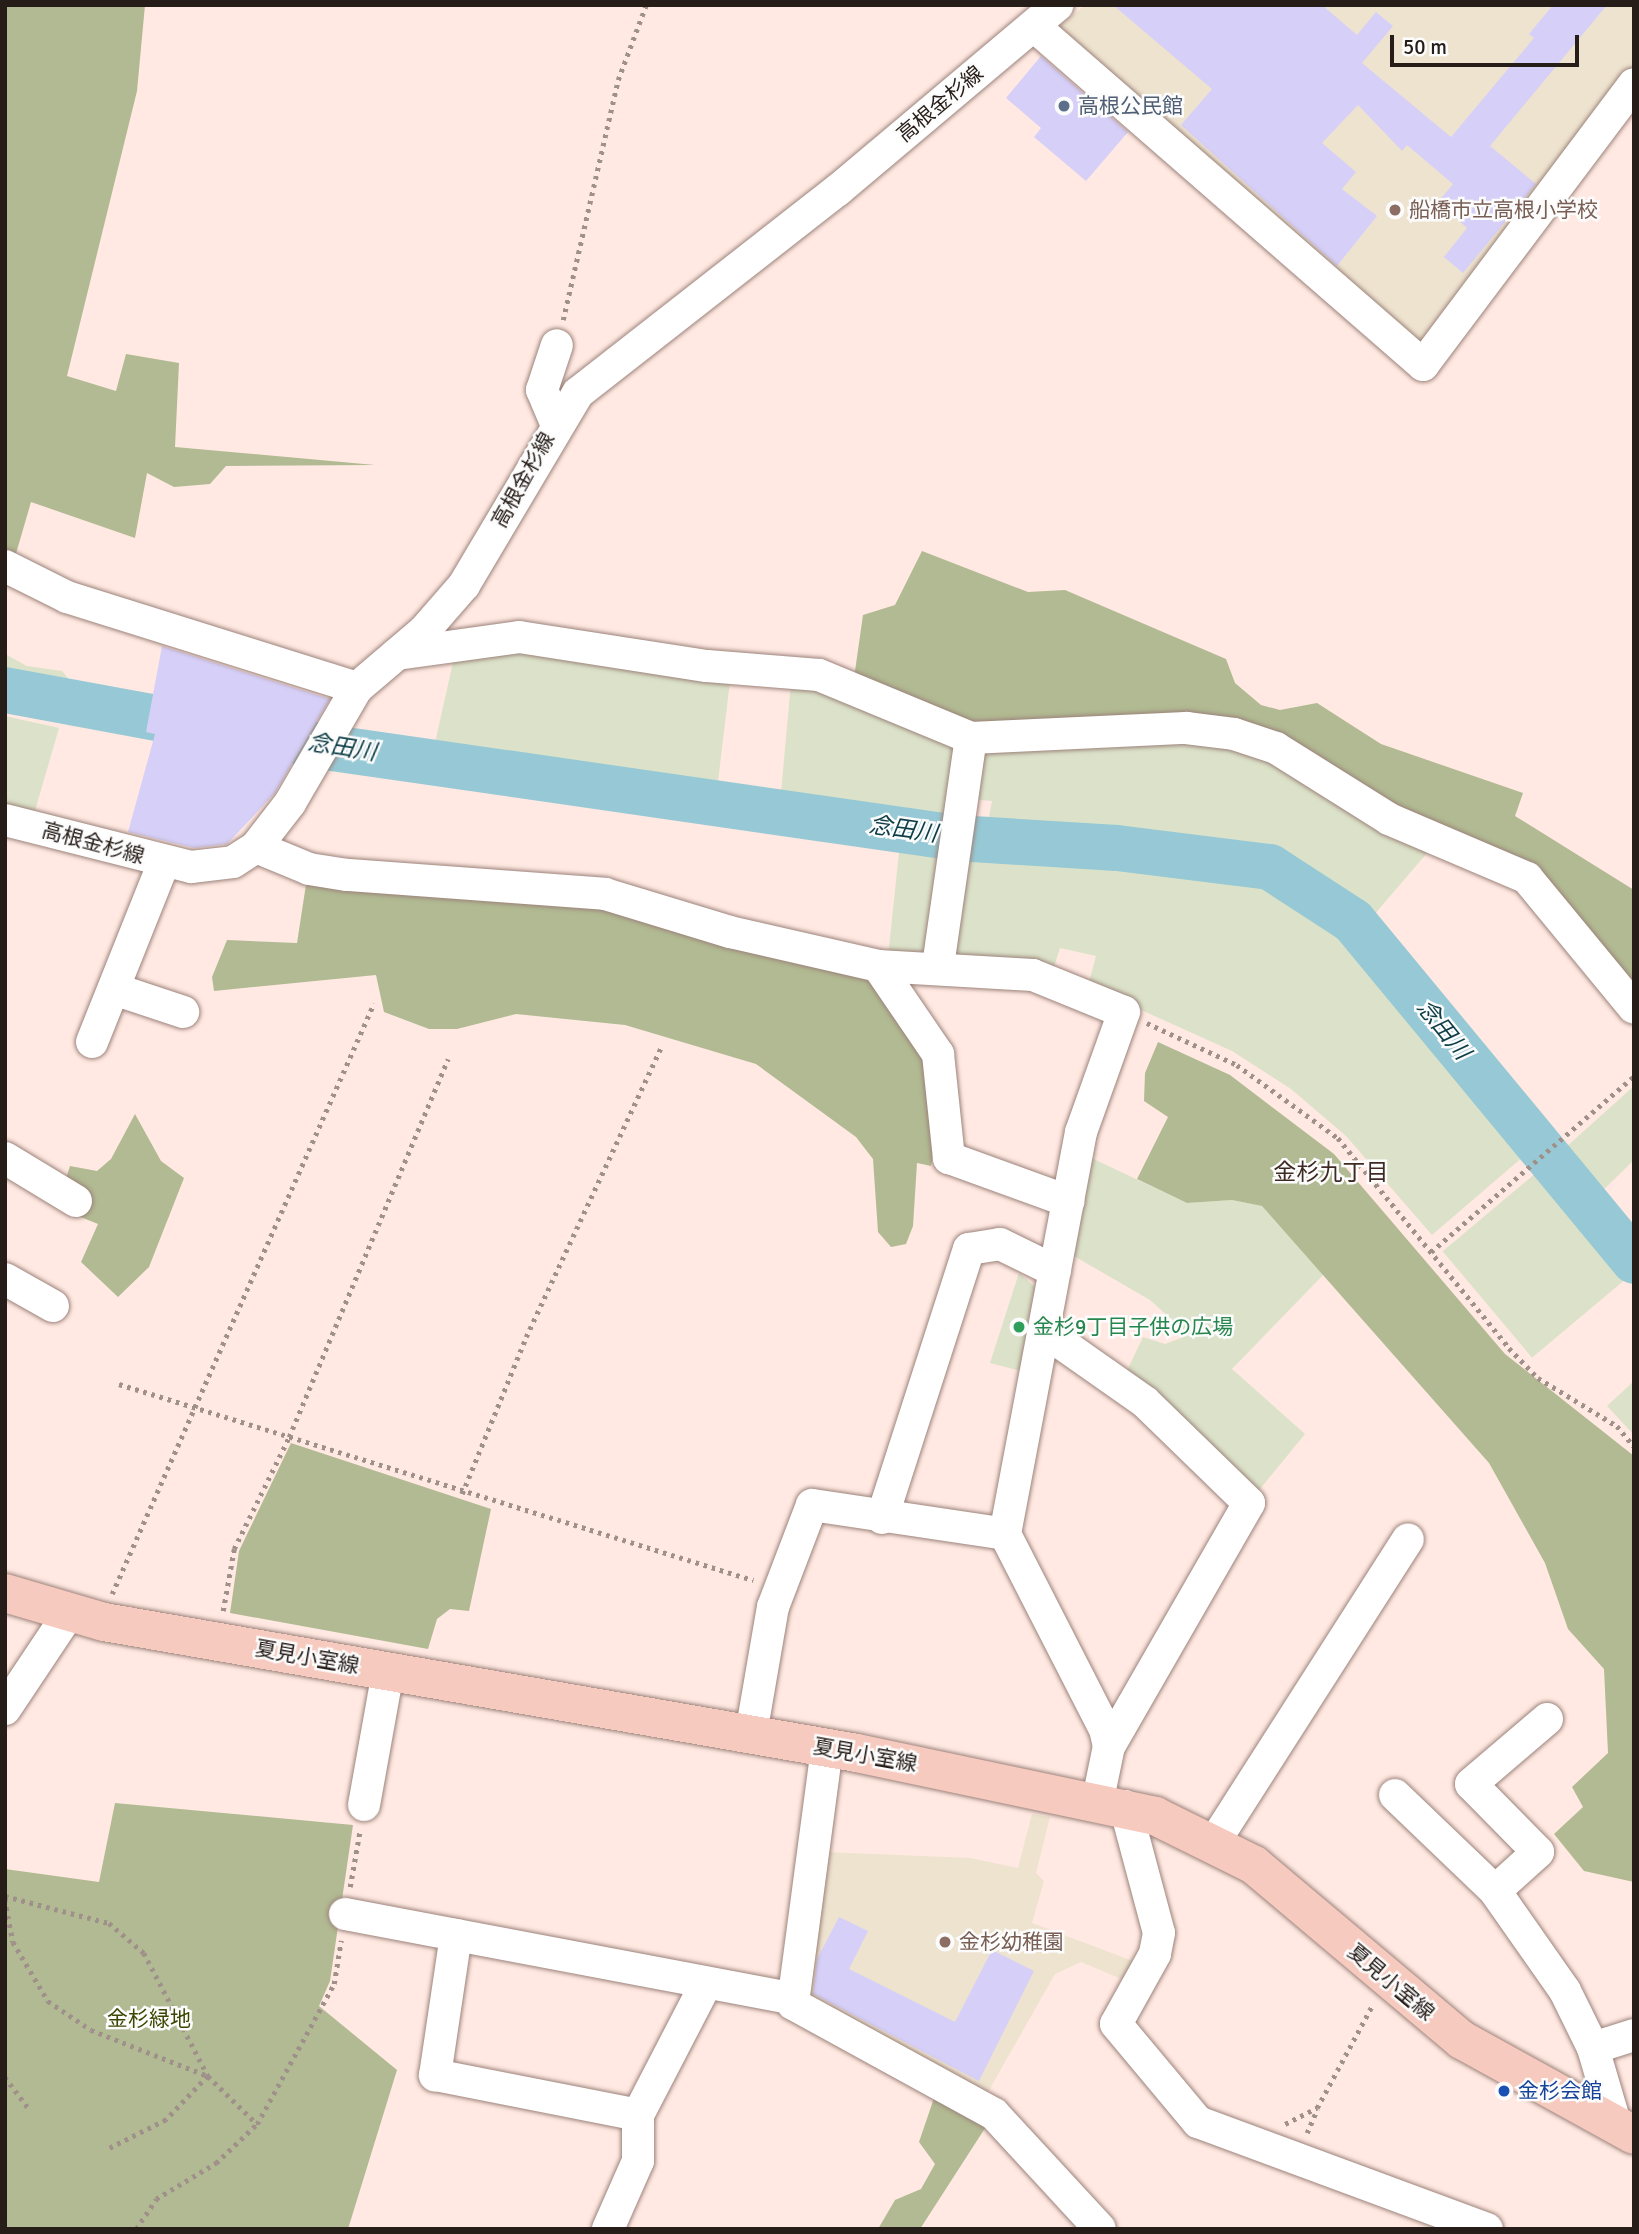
<!DOCTYPE html>
<html>
<head>
<meta charset="utf-8">
<style>
	body { margin:0 }
	#map { position:relative; width:1639px; height:2234px; overflow:hidden; background:#ffe9e2; font-family:Signika,"Noto Sans JP",sans-serif }
	div>[style] { position:absolute }
	[style*='--x'] { left:calc(var(--x)*1px); top:calc(var(--y)*1px); width:calc(var(--w)*1px); rotate:calc(var(--a)*1deg) }
	.education>* { inset:0; background:#eee3cf }
	.green>* { inset:0; background:#dbe2c9; transform-origin:0 0 }
	.forest>* { inset:0; background:#b1ba92 }
	.river>* { height:46px; margin:-23px; padding:0 23px; transform-origin:23px; border-radius:23px; background:#96c9d5 }
	.building>* { inset:0; background:#d6cff8 }
	.path>* { height:4.5px; margin-top:-2.25px; transform-origin:0; background:repeating-linear-gradient(90deg,#a0908a 0 3.5px,transparent 0 8.5px) }
	.roads { filter:drop-shadow(0 0 2px #9c837b) drop-shadow(0 0 2px #9c837b) }
	.minor>* { height:32px; margin:-16px; padding:0 16px; transform-origin:16px; border-radius:16px; background:#fff }
	.major>* { height:38px; margin:-19px; padding:0 19px; transform-origin:19px; border-radius:19px; background:#f7cabf }
	.dots>* { width:19px; height:19px; translate:-50% -50%; box-sizing:border-box; border:4px solid #fcfcfc; border-radius:50% }
	span { translate:-50% -50%; white-space:nowrap; text-align:center; line-height:1.15; -webkit-text-stroke:5px #fcfcfc; paint-order:stroke }
	.street-label { font-size:21px; color:#261d19 }
	.service-label { font-size:21px; color:#4e5e75 }
	.left { translate:0 -50%; text-align:left }
	.education-label { font-size:21px; color:#785e54 }
	.leisure-label { font-size:21px; color:#27864d }
	.park-label { font-size:21px; color:#3c4601 }
	.transit-label { font-size:21px; color:#164399 }
	.water-label { font-size:23px; color:#0d3d46; font-style:italic }
	.neighbourhood-label { font-size:23px; color:#3e2a23 }
	.frame { position:absolute; inset:0; border:7px solid #261d19; pointer-events:none }
	.scale { position:absolute; left:1390px; top:35px; width:189px; height:32px; box-sizing:border-box; border:4px solid #261d19; border-top:0; padding-left:9px; font-size:21px; line-height:24px; white-space:nowrap; color:#261d19; -webkit-text-stroke:5px #fcfcfc; paint-order:stroke }
</style>
</head>
<body>
<div id="map">
	<div class="education">
		<i style="clip-path:polygon(1085px 5px,1634px 5px,1634px 71px,1421px 349px,1056px 29px)"></i>
		<i style="clip-path:polygon(1032px 1814px,1050px 1817px,1036px 1873px,1044px 1881px,1032px 1923px,1141px 1964px,1131px 1983px,1081px 1962px,1055px 1974px,984px 2099px,800px 2004px,824px 1852px,970px 1858px,1018px 1868px)"></i>
	</div>
	<div class="green">
		<i style="clip-path:polygon(513px 646px,730px 681px,715px 807px,428px 774px,454px 658px)"></i>
		<i style="clip-path:polygon(5px 654px,27px 666px,62px 671px,87px 701px,125px 707px,142px 694px,136px 730px,5px 700px)"></i>
		<i style="clip-path:polygon(791px 683px,821px 683px,959px 741px,948px 825px,779px 815px)"></i>
		<i style="clip-path:polygon(5px 716px,59px 728px,34px 814px,5px 806px)"></i>
		<i style="clip-path:polygon(1229px 741px,1434px 845px,1367px 923px,1262px 856px,1119px 840px,985px 836px,992px 801px,967px 799px,974px 746px)"></i>
		<i style="clip-path:polygon(900px 843px,943px 847px,925px 958px,888px 957px)"></i>
		<i style="clip-path:polygon(958px 847px,1261px 874px,1349px 927px,1532px 1149px,1432px 1235px,1346px 1136px,1291px 1089px,1232px 1051px,1088px 986px,1096px 956px,1060px 948px,1053px 970px,955px 957px)"></i>
		<i style="clip-path:polygon(1634px 1086px,1634px 1160px,1594px 1199px,1556px 1156px)"></i>
		<i style="clip-path:polygon(1085px 1155px,1187px 1203px,1232px 1200px,1262px 1206px,1324px 1274px,1232px 1369px,1305px 1434px,1255px 1495px,1124px 1377px,1143px 1337px,1165px 1344px,1189px 1335px,1150px 1300px,1067px 1252px)"></i>
		<i style="left:1543px;top:1167px;width:139px;height:131px;rotate:50deg"></i>
		<i style="clip-path:polygon(1019px 1273px,1041px 1292px,1029px 1373px,990px 1363px)"></i>
		<i style="clip-path:polygon(1634px 1381px,1634px 1435px,1607px 1406px)"></i>
	</div>
	<div class="forest">
		<i style="clip-path:polygon(5px 5px,145px 5px,137px 91px,67px 376px,116px 391px,126px 354px,179px 363px,175px 447px,375px 465px,226px 466px,210px 484px,174px 487px,147px 473px,135px 538px,31px 502px,13px 564px,5px 561px)"></i>
		<i style="clip-path:polygon(922px 551px,1028px 592px,1065px 590px,1226px 659px,1235px 683px,1261px 705px,1280px 710px,1317px 703px,1381px 744px,1523px 793px,1515px 816px,1634px 890px,1634px 998px,1564px 908px,1463px 843px,1278px 744px,971px 733px,854px 678px,863px 615px,895px 605px)"></i>
		<i style="clip-path:polygon(307px 878px,556px 894px,875px 975px,931px 1060px,940px 1126px,931px 1166px,917px 1163px,913px 1226px,906px 1244px,891px 1247px,878px 1232px,873px 1159px,856px 1137px,756px 1064px,625px 1025px,516px 1014px,457px 1029px,429px 1029px,384px 1012px,376px 975px,214px 991px,212px 977px,227px 940px,297px 943px)"></i>
		<i style="clip-path:polygon(1158px 1042px,1230px 1075px,1334px 1154px,1505px 1354px,1634px 1456px,1634px 1882px,1584px 1871px,1554px 1834px,1583px 1807px,1572px 1787px,1608px 1753px,1604px 1669px,1568px 1629px,1545px 1563px,1489px 1463px,1262px 1206px,1232px 1200px,1187px 1203px,1137px 1179px,1168px 1117px,1144px 1101px,1145px 1073px)"></i>
		<i style="clip-path:polygon(135px 1114px,161px 1161px,184px 1178px,149px 1267px,118px 1297px,81px 1262px,98px 1224px,78px 1216px,63px 1187px,70px 1166px,97px 1171px,111px 1159px)"></i>
		<i style="clip-path:polygon(291px 1443px,491px 1509px,469px 1611px,450px 1609px,437px 1619px,428px 1649px,230px 1613px,239px 1551px)"></i>
		<i style="clip-path:polygon(115px 1803px,353px 1825px,330px 1981px,319px 2006px,397px 2070px,348px 2229px,5px 2229px,5px 1869px,99px 1882px)"></i>
		<i style="clip-path:polygon(934px 2098px,989px 2122px,920px 2229px,878px 2229px,895px 2200px,921px 2189px,935px 2164px,919px 2142px)"></i>
	</div>
	<div class="river">
		<i style="--x:5;--y:690;--w:159;--a:10.5"></i>
		<i style="--x:161;--y:719;--w:61;--a:3.8"></i>
		<i style="--x:222;--y:723;--w:99;--a:13.5"></i>
		<i style="--x:318;--y:746;--w:646;--a:8.19"></i>
		<i style="--x:957;--y:838;--w:160;--a:3.6"></i>
		<i style="--x:1117;--y:848;--w:154;--a:7.1"></i>
		<i style="--x:1270;--y:867;--w:99;--a:33"></i>
		<i style="--x:1353;--y:921;--w:441;--a:50.4"></i>
	</div>
	<div class="building">
		<i style="clip-path:polygon(1113px 5px,1322px 5px,1357px 35px,1376px 12px,1393px 26px,1362px 63px,1451px 137px,1534px 38px,1529px 34px,1553px 5px,1607px 5px,1490px 146px,1536px 184px,1463px 273px,1444px 257px,1467px 228px,1438px 202px,1453px 184px,1407px 145px,1402px 151px,1358px 105px,1322px 143px,1356px 172px,1342px 189px,1377px 216px,1337px 266px,1181px 125px,1212px 89px)"></i>
		<i style="clip-path:polygon(1041px 56px,1128px 132px,1086px 181px,1034px 137px,1041px 128px,1006px 98px)"></i>
		<i style="clip-path:polygon(162px 646px,330px 699px,275px 793px,227px 844px,194px 848px,128px 832px,155px 734px,146px 732px)"></i>
		<i style="clip-path:polygon(839px 1917px,868px 1931px,849px 1969px,955px 2022px,992px 1950px,1034px 1971px,979px 2081px,813px 1994px,817px 1959px)"></i>
	</div>
	<div class="path">
		<i style="--x:563;--y:320;--w:246;--a:-77.1"></i>
		<i style="--x:618;--y:80;--w:80;--a:-69.5"></i>
		<i style="--x:1147;--y:1023;--w:99;--a:25"></i>
		<i style="--x:1237;--y:1065;--w:125;--a:35.9"></i>
		<i style="--x:1338;--y:1138;--w:271;--a:50.8"></i>
		<i style="--x:1509;--y:1348;--w:42;--a:46"></i>
		<i style="--x:1538;--y:1378;--w:92;--a:31.3"></i>
		<i style="--x:1617;--y:1426;--w:26;--a:50"></i>
		<i style="--x:1431;--y:1252;--w:269;--a:-40.9"></i>
		<i style="--x:119;--y:1384;--w:664;--a:17.18"></i>
		<i style="--x:462;--y:1494;--w:170;--a:-67.8"></i>
		<i style="--x:526;--y:1337;--w:318;--a:-65"></i>
		<i style="--x:112;--y:1594;--w:646;--a:-66.09"></i>
		<i style="--x:223;--y:1611;--w:63;--a:-79.9"></i>
		<i style="--x:234;--y:1549;--w:125;--a:-63.8"></i>
		<i style="--x:289;--y:1437;--w:410;--a:-67.2"></i>
		<i style="--x:350;--y:1887;--w:58;--a:-80"></i>
		<i style="--x:5;--y:1896;--w:107;--a:14.6"></i>
		<i style="--x:109;--y:1923;--w:46;--a:40.6"></i>
		<i style="--x:144;--y:1953;--w:139;--a:62.5"></i>
		<i style="--x:208;--y:2076;--w:69;--a:44.4"></i>
		<i style="--x:5;--y:1899;--w:44;--a:79.5"></i>
		<i style="--x:13;--y:1942;--w:69;--a:59.3"></i>
		<i style="--x:48;--y:2001;--w:52;--a:34"></i>
		<i style="--x:91;--y:2030;--w:126;--a:21.5"></i>
		<i style="--x:208;--y:2076;--w:61;--a:133.7"></i>
		<i style="--x:166;--y:2120;--w:63;--a:153.4"></i>
		<i style="--x:5;--y:2077;--w:38;--a:53"></i>
		<i style="--x:1285;--y:2124;--w:36;--a:-27"></i>
		<i style="--x:1317;--y:2108;--w:116;--a:-61.7"></i>
		<i style="--x:1307;--y:2133;--w:26;--a:-67"></i>
		<i style="--x:136;--y:2229;--w:36;--a:-56"></i>
		<i style="--x:156;--y:2199;--w:70;--a:-31"></i>
		<i style="--x:216;--y:2163;--w:57;--a:-43.6"></i>
		<i style="--x:257;--y:2124;--w:160;--a:-61.2"></i>
		<i style="--x:334;--y:1984;--w:44;--a:-80.8"></i>
	</div>
	<div class="roads">
		<div class="minor">
			<i style="--x:1034;--y:26;--w:516;--a:41.07"></i>
			<i style="--x:1423;--y:365;--w:351;--a:-53.1"></i>
			<i style="--x:556;--y:423;--w:36;--a:-113"></i>
			<i style="--x:542;--y:390;--w:47;--a:-71.6"></i>
			<i style="--x:5;--y:566;--w:69;--a:26.6"></i>
			<i style="--x:67;--y:597;--w:304;--a:17.4"></i>
			<i style="--x:397;--y:654;--w:123;--a:-7.9"></i>
			<i style="--x:519;--y:637;--w:190;--a:8.8"></i>
			<i style="--x:707;--y:666;--w:112;--a:4.6"></i>
			<i style="--x:819;--y:675;--w:165;--a:22.5"></i>
			<i style="--x:971;--y:738;--w:215;--a:-2.7"></i>
			<i style="--x:1186;--y:728;--w:48;--a:7.1"></i>
			<i style="--x:1234;--y:734;--w:44;--a:18.4"></i>
			<i style="--x:1276;--y:748;--w:133;--a:32.1"></i>
			<i style="--x:1389;--y:819;--w:150;--a:23.1"></i>
			<i style="--x:1527;--y:878;--w:168;--a:50.5"></i>
			<i style="--x:5;--y:820;--w:192;--a:14.2"></i>
			<i style="--x:191;--y:867;--w:42;--a:-6.8"></i>
			<i style="--x:233;--y:862;--w:27;--a:-33"></i>
			<i style="--x:256;--y:847;--w:56;--a:-52.3"></i>
			<i style="--x:290;--y:803;--w:133;--a:-59.8"></i>
			<i style="--x:357;--y:688;--w:88;--a:-40.4"></i>
			<i style="--x:424;--y:631;--w:61;--a:-49"></i>
			<i style="--x:464;--y:585;--w:223;--a:-59.3"></i>
			<i style="--x:578;--y:393;--w:330;--a:-38"></i>
			<i style="--x:838;--y:190;--w:287;--a:-40.1"></i>
			<i style="--x:256;--y:847;--w:57;--a:22.5"></i>
			<i style="--x:309;--y:869;--w:39;--a:9"></i>
			<i style="--x:348;--y:875;--w:258;--a:4.2"></i>
			<i style="--x:605;--y:894;--w:131;--a:16.9"></i>
			<i style="--x:730;--y:932;--w:152;--a:12.9"></i>
			<i style="--x:878;--y:966;--w:155;--a:3.3"></i>
			<i style="--x:1033;--y:975;--w:98;--a:22.1"></i>
			<i style="--x:1124;--y:1012;--w:127;--a:109.7"></i>
			<i style="--x:1081;--y:1132;--w:409;--a:100.7"></i>
			<i style="--x:1005;--y:1534;--w:219;--a:62.9"></i>
			<i style="--x:1105;--y:1729;--w:17;--a:77"></i>
			<i style="--x:1109;--y:1746;--w:54;--a:101.7"></i>
			<i style="--x:878;--y:966;--w:107;--a:55.7"></i>
			<i style="--x:938;--y:1054;--w:105;--a:84"></i>
			<i style="--x:949;--y:1158;--w:127;--a:19.9"></i>
			<i style="--x:938;--y:966;--w:230;--a:-81.8"></i>
			<i style="--x:114;--y:989;--w:73;--a:18.4"></i>
			<i style="--x:92;--y:1042;--w:194;--a:-68.2"></i>
			<i style="--x:5;--y:1158;--w:83;--a:31.2"></i>
			<i style="--x:5;--y:1279;--w:55;--a:29.4"></i>
			<i style="--x:1044;--y:1331;--w:123;--a:35.1"></i>
			<i style="--x:1145;--y:1402;--w:145;--a:44.2"></i>
			<i style="--x:1249;--y:1503;--w:280;--a:119.9"></i>
			<i style="--x:882;--y:1518;--w:283;--a:-72.1"></i>
			<i style="--x:969;--y:1249;--w:31;--a:-9"></i>
			<i style="--x:1000;--y:1244;--w:61;--a:26.1"></i>
			<i style="--x:5;--y:1709;--w:115;--a:-56.3"></i>
			<i style="--x:751;--y:1734;--w:129;--a:-80.2"></i>
			<i style="--x:773;--y:1607;--w:109;--a:-69.1"></i>
			<i style="--x:812;--y:1505;--w:195;--a:8.5"></i>
			<i style="--x:827;--y:1748;--w:258;--a:97.6"></i>
			<i style="--x:793;--y:2004;--w:229;--a:28.7"></i>
			<i style="--x:994;--y:2114;--w:156;--a:47.3"></i>
			<i style="--x:1395;--y:1795;--w:139;--a:43.8"></i>
			<i style="--x:1495;--y:1891;--w:122;--a:55"></i>
			<i style="--x:1565;--y:1991;--w:64;--a:63.8"></i>
			<i style="--x:1593;--y:2048;--w:81;--a:73.6"></i>
			<i style="--x:364;--y:1805;--w:136;--a:-79.8"></i>
			<i style="--x:1125;--y:1806;--w:131;--a:75"></i>
			<i style="--x:1159;--y:1933;--w:21;--a:101"></i>
			<i style="--x:1155;--y:1954;--w:80;--a:119.1"></i>
			<i style="--x:1116;--y:2024;--w:128;--a:50.1"></i>
			<i style="--x:1198;--y:2122;--w:308;--a:20.3"></i>
			<i style="--x:1215;--y:1841;--w:358;--a:-57.4"></i>
			<i style="--x:1495;--y:1891;--w:58;--a:-42.2"></i>
			<i style="--x:1538;--y:1852;--w:95;--a:-134.6"></i>
			<i style="--x:1471;--y:1784;--w:100;--a:-40.5"></i>
			<i style="--x:345;--y:1914;--w:454;--a:10.7"></i>
			<i style="--x:456;--y:1935;--w:142;--a:98.5"></i>
			<i style="--x:435;--y:2075;--w:207;--a:11.1"></i>
			<i style="--x:1593;--y:2048;--w:43;--a:-17.6"></i>
			<i style="--x:608;--y:2229;--w:74;--a:-66.2"></i>
			<i style="--x:638;--y:2161;--w:46;--a:-90"></i>
			<i style="--x:638;--y:2115;--w:148;--a:-62.6"></i>
		</div>
		<div class="major">
			<i style="--x:5;--y:1593;--w:103;--a:16.3"></i>
			<i style="--x:104;--y:1622;--w:764;--a:9.87"></i>
			<i style="--x:857;--y:1753;--w:305;--a:11.9"></i>
			<i style="--x:1155;--y:1816;--w:110;--a:26.3"></i>
			<i style="--x:1254;--y:1865;--w:272;--a:40.1"></i>
			<i style="--x:1462;--y:2040;--w:196;--a:28.9"></i>
		</div>
	</div>
	<div class="dots">
		<i style="left:1064px;top:106px;background:#5c6f8a"></i>
		<i style="left:1395px;top:210px;background:#8d6e63"></i>
		<i style="left:1019px;top:1327px;background:#2e9e5b"></i>
		<i style="left:945px;top:1942px;background:#8d6e63"></i>
		<i style="left:1504px;top:2091px;background:#1a4fb4"></i>
	</div>
	<div class="street-label">
		<span style="left:940px;top:104px;rotate:-40deg">高根金杉線</span>
		<span style="left:523px;top:480px;rotate:-61deg">高根金杉線</span>
		<span style="left:93px;top:843px;rotate:15deg">高根金杉線</span>
		<span style="left:307px;top:1657px;rotate:10deg">夏見小室線</span>
		<span style="left:865px;top:1755px;rotate:10deg">夏見小室線</span>
		<span style="left:1391px;top:1982px;rotate:40deg">夏見小室線</span>
	</div>
	<div class="service-label">
		<span class="left" style="left:1078px;top:106px">高根公民館</span>
	</div>
	<div class="education-label">
		<span class="left" style="left:1409px;top:210px">船橋市立高根小学校</span>
		<span class="left" style="left:959px;top:1942px">金杉幼稚園</span>
	</div>
	<div class="leisure-label">
		<span class="left" style="left:1033px;top:1327px">金杉9丁目子供の広場</span>
	</div>
	<div class="park-label">
		<span style="left:149px;top:2019px">金杉緑地</span>
	</div>
	<div class="transit-label">
		<span class="left" style="left:1518px;top:2091px">金杉会館</span>
	</div>
	<div class="water-label">
		<span style="left:342px;top:748px;rotate:9deg">念田川</span>
		<span style="left:903px;top:830px;rotate:8deg">念田川</span>
		<span style="left:1443px;top:1030px;rotate:51deg">念田川</span>
	</div>
	<div class="neighbourhood-label">
		<span style="left:1331px;top:1173px">金杉九丁目</span>
	</div>
	<div class="frame"></div>
	<div class="scale">50 m</div>
</div>
</body>
</html>
